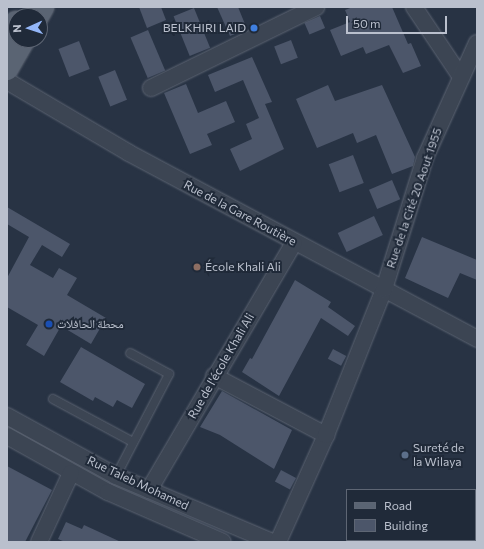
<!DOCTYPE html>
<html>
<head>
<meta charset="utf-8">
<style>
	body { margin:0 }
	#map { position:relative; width:484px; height:549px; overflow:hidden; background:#283344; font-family:Commissioner,"Noto Naskh Arabic",sans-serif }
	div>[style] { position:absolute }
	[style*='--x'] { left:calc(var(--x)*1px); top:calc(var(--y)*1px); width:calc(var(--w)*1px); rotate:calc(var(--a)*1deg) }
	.building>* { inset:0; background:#4c566a; transform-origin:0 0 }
	.roads { filter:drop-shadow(0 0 1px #5b6371) drop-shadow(0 0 1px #5b6371) }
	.service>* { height:8px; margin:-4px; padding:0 4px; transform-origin:4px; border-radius:4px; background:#3c4553 }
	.minor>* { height:16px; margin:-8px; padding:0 8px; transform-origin:8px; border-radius:8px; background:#3c4553 }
	.primary>* { height:22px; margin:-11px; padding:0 11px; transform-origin:11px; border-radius:11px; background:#5a6473 }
	.dots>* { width:11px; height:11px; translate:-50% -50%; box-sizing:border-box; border:2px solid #202a39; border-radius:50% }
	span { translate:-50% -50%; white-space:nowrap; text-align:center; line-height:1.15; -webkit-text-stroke:4px #202a39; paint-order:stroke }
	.poi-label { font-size:12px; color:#bac0cd }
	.right { translate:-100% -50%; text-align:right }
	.left { translate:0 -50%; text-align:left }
	.street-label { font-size:12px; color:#bac0cd }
	.frame { position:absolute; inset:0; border:8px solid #bac0cd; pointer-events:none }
	.legend { position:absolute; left:346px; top:489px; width:130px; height:52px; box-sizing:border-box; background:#202a39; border:1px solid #5e6674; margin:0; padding:5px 7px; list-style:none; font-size:12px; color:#bac0cd }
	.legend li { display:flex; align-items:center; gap:8px; height:20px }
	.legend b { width:20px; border:1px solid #5e6674 }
	.north { position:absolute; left:8px; top:8px; width:40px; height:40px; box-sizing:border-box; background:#202a39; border:1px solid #5e6674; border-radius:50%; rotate:267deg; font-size:11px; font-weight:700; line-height:16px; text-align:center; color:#bac0cd }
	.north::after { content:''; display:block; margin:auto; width:14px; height:18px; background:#93b6f8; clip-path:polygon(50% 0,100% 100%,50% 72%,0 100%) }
	.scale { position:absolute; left:346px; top:16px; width:101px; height:18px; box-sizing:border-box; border:2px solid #bac0cd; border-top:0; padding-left:5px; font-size:12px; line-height:14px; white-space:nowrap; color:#bac0cd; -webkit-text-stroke:3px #202a39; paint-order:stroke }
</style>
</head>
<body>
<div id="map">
	<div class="building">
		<i style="clip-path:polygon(139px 7px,161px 7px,166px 20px,147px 28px)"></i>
		<i style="clip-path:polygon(217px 7px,238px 7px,247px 29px,230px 36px)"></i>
		<i style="clip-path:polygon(353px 7px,392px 7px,408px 44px,411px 43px,421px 66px,403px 73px,389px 45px,366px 54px,363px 47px,341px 56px,330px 30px,350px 22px,345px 10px)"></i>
		<i style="left:194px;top:8px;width:43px;height:22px;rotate:68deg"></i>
		<i style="left:320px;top:16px;width:13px;height:17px;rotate:67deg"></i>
		<i style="left:148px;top:30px;width:44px;height:19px;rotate:67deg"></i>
		<i style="left:291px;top:40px;width:19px;height:18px;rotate:69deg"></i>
		<i style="left:79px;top:41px;width:30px;height:22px;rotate:69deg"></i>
		<i style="clip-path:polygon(252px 57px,272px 102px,265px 104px,284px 149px,240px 171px,230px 149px,252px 139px,246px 124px,259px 118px,243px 80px,215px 92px,208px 75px)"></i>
		<i style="left:115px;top:70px;width:32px;height:18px;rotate:68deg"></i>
		<i style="clip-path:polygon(186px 84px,198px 113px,226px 101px,235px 122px,207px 134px,212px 145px,190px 154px,164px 93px)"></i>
		<i style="clip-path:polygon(328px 85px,335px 101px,382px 85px,415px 157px,413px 166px,392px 174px,376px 135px,357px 143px,353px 133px,317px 148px,296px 99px)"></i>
		<i style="left:353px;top:155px;width:30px;height:26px;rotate:69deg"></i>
		<i style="left:392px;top:180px;width:21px;height:25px;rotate:67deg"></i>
		<i style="clip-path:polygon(7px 207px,70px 244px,62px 257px,42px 245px,30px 265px,53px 278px,59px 268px,77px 278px,67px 295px,106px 318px,91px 344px,61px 326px,44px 356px,26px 345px,38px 325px,7px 307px,7px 278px,29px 237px,7px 224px)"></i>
		<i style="left:374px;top:216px;width:21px;height:40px;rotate:65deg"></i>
		<i style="clip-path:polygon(422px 237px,477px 260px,477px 280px,460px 273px,448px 298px,405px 278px)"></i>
		<i style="clip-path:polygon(295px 280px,331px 302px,328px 307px,355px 326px,348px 336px,321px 318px,279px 396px,242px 372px,250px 358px,252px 359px)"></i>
		<i style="clip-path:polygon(81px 347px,145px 384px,132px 408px,117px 400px,113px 407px,95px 397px,93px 401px,60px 382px)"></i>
		<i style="left:333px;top:349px;width:15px;height:11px;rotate:28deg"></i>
		<i style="clip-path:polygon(222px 391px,292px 430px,274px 469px,220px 435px,200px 427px)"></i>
		<i style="clip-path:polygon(7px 466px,52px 490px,25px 542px,7px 542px)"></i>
		<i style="left:281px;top:470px;width:17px;height:13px;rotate:28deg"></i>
		<i style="clip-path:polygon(66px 522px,82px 529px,84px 525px,121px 542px,65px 542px,58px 539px)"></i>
	</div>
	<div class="roads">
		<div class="service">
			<i style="--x:53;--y:399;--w:91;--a:28.3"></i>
			<i style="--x:116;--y:476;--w:115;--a:-62.5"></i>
			<i style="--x:169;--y:374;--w:44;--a:-151.7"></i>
		</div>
		<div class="minor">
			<i style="--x:414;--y:7;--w:84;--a:56.1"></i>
			<i style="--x:7;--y:81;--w:142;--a:30.5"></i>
			<i style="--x:129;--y:153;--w:395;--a:28.1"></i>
			<i style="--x:151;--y:88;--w:184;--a:-26.1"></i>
			<i style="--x:214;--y:376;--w:127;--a:27.8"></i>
			<i style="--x:7;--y:416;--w:124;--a:28.8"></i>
			<i style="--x:116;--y:476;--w:169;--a:22.9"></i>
			<i style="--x:7;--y:436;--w:115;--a:29"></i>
			<i style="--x:108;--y:492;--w:125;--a:23.5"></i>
			<i style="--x:149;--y:490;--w:286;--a:-59.6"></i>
			<i style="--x:39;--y:542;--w:76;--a:-65.1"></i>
			<i style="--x:278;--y:542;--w:117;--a:-65.8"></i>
			<i style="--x:326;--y:435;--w:157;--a:-68.3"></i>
			<i style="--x:384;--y:289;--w:137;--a:-72.6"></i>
			<i style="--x:425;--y:158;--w:126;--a:-65.7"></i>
		</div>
		<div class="primary">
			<i style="--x:38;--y:16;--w:10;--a:-61"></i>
			<i style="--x:7;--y:38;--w:18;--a:-61"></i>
			<i style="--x:7;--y:69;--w:34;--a:-60"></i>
		</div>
	</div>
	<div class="dots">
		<i style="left:254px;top:28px;background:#3f7fe0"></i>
		<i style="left:197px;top:267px;background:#8d6e63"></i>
		<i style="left:49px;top:324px;background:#1a4fb4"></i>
		<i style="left:405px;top:455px;background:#5c6f8a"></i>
	</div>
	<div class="poi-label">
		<span class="right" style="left:246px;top:28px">BELKHIRI LAID</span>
		<span class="left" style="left:205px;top:267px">École Khali Ali</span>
		<span class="left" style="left:57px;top:324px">محطة الحافلات</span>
		<span class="left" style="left:413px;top:455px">Sureté de<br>la Wilaya</span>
	</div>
	<div class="street-label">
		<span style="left:414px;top:198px;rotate:-71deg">Rue de la Cité 20 Aout 1955</span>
		<span style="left:240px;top:213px;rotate:28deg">Rue de la Gare Routière</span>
		<span style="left:221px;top:366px;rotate:-60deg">Rue de l'école Khali Ali</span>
		<span style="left:138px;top:483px;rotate:25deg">Rue Taleb Mohamed</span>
	</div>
	<div class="frame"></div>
	<ul class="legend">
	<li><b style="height:5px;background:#5a6473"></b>Road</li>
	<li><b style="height:11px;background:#4c566a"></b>Building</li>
	</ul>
	<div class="north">N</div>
	<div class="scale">50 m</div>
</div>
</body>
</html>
